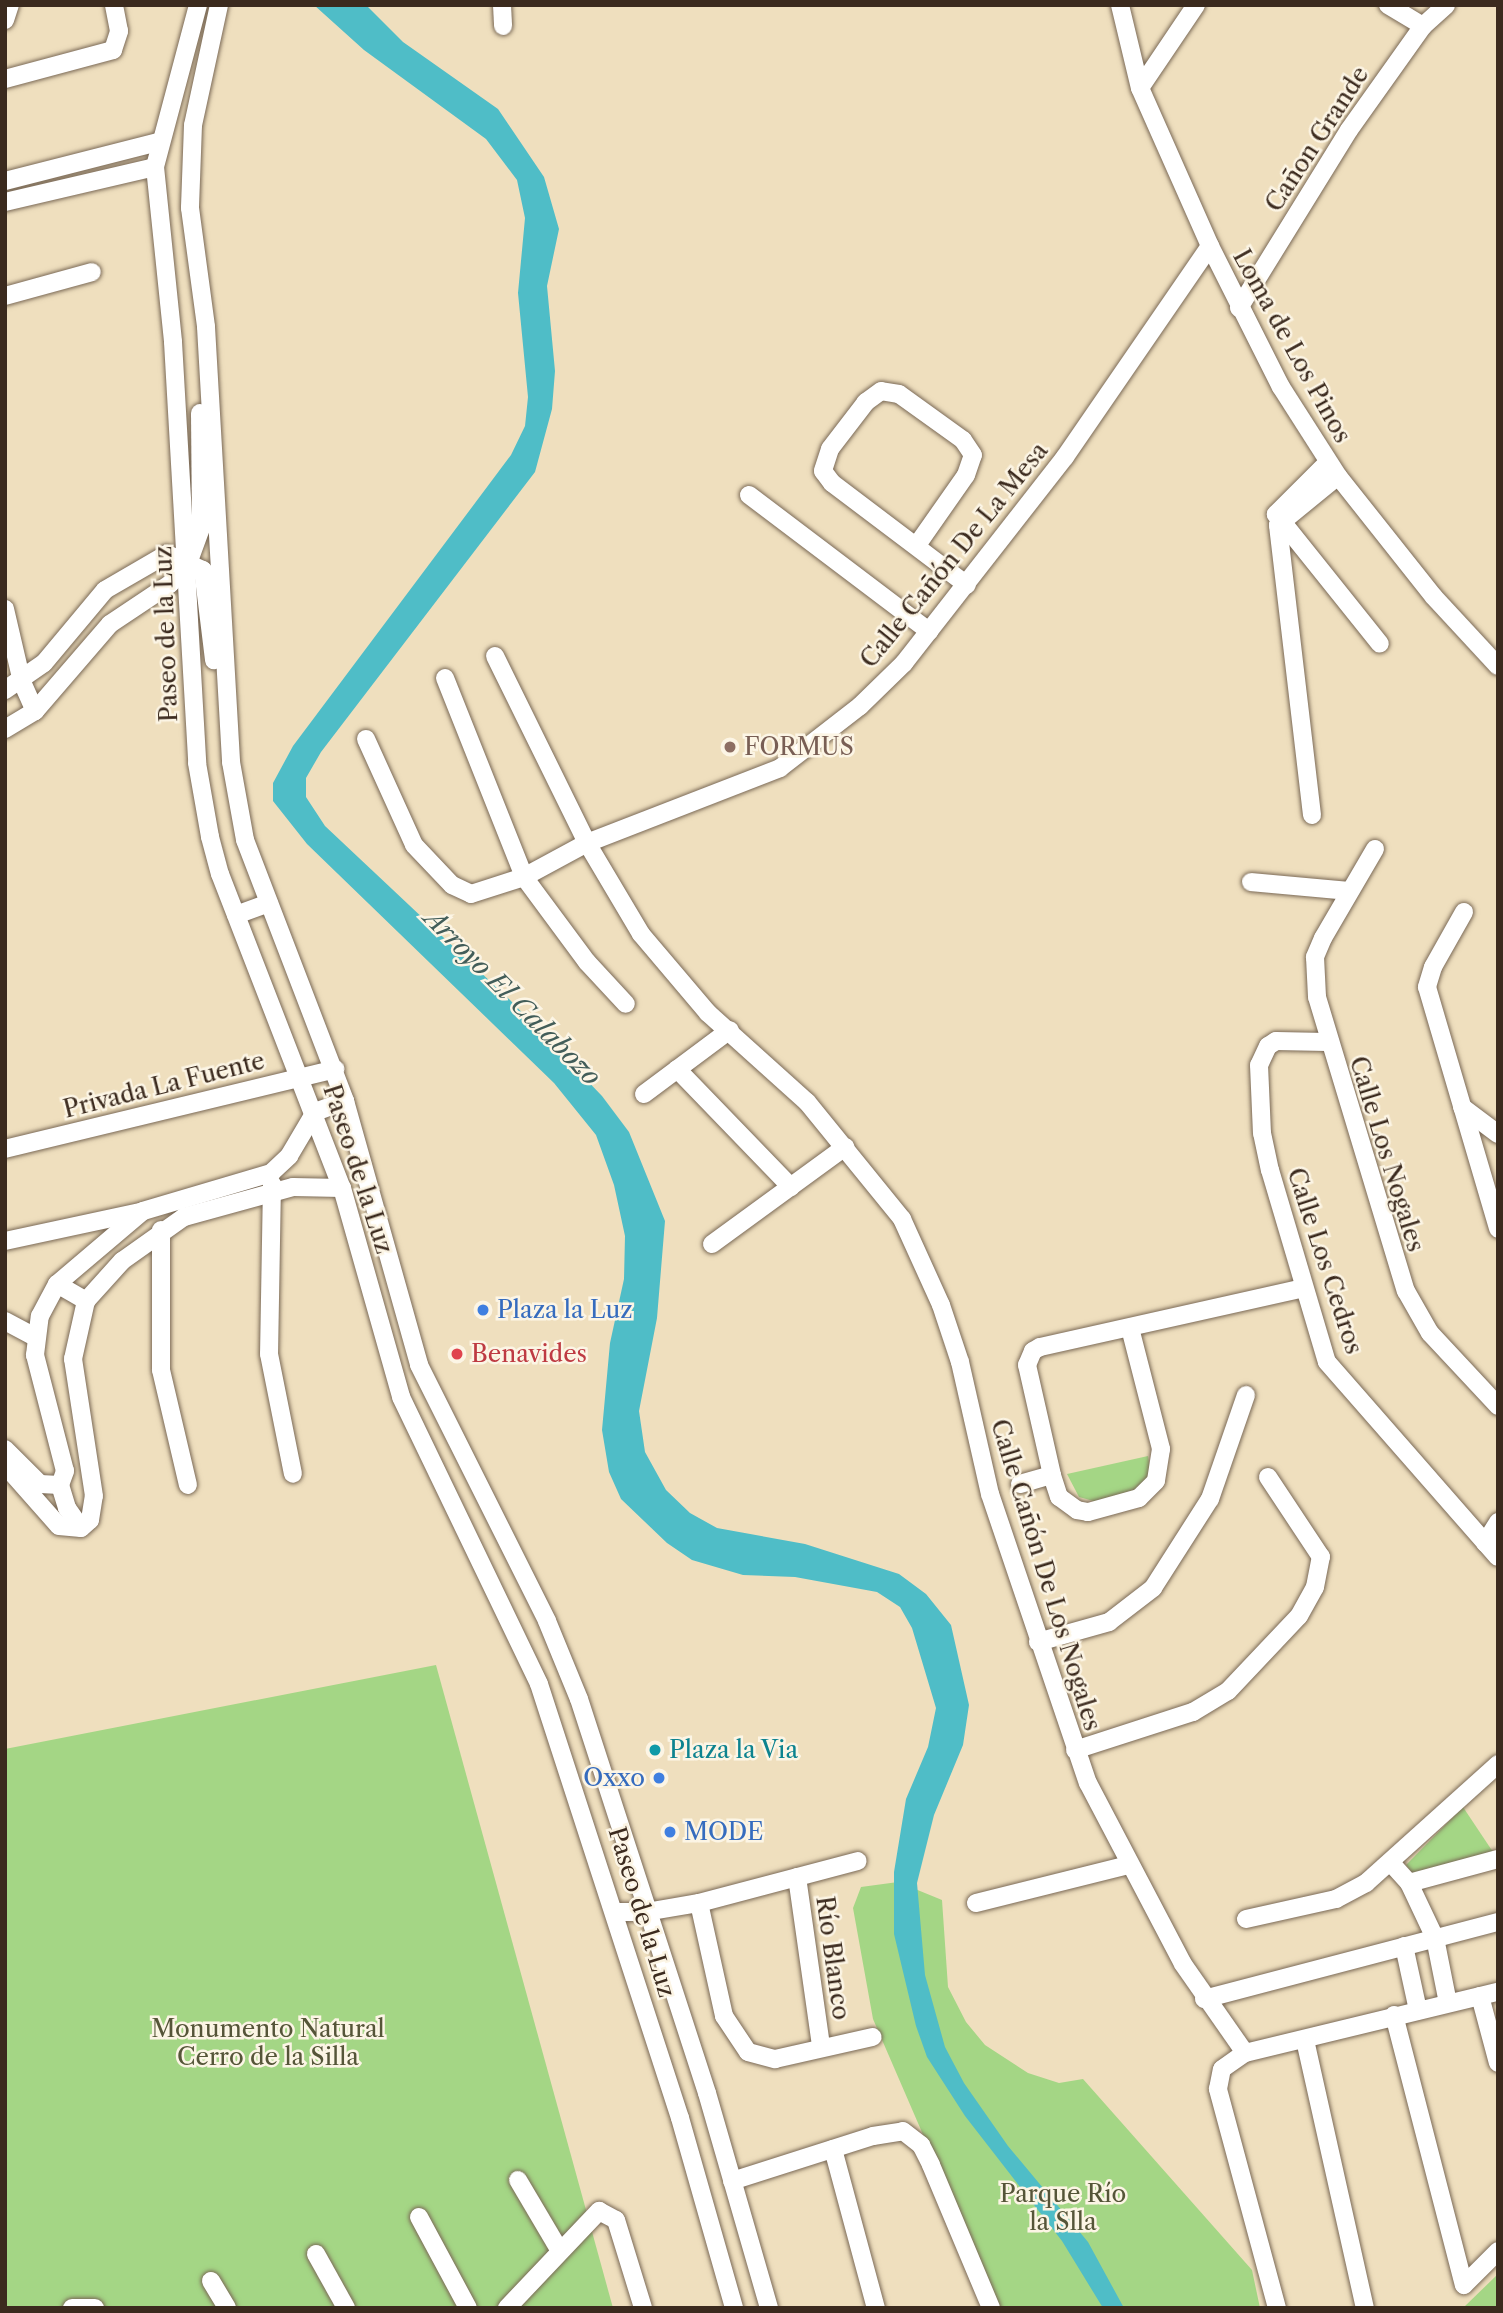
<!DOCTYPE html>
<html>
<head>
<meta charset="utf-8">
<style>
	body { margin:0 }
	#map { position:relative; width:1503px; height:2313px; overflow:hidden; background:#efdfbe; font-family:"Libre Caslon Text",serif }
	div>[style] { position:absolute }
	[style*='--x'] { left:calc(var(--x)*1px); top:calc(var(--y)*1px); width:calc(var(--w)*1px); rotate:calc(var(--a)*1deg) }
	.green>* { inset:0; background:#a4d685 }
	.water>* { inset:0; background:#4fbdc7 }
	.roads { filter:drop-shadow(0 0 2px #7a6956) drop-shadow(0 0 2px #7a6956) }
	.minor>* { height:18px; margin:-9px; padding:0 9px; transform-origin:9px; border-radius:9px; background:#fff }
	.dots>* { width:19px; height:19px; translate:-50% -50%; box-sizing:border-box; border:4px solid #fcf5e5; border-radius:50% }
	span { translate:-50% -50%; white-space:nowrap; text-align:center; line-height:1.15; -webkit-text-stroke:5px #fcf5e5; paint-order:stroke }
	.street-label { font-size:24px; color:#3b2a1e }
	.education-label { font-size:24px; color:#785e54 }
	.left { translate:0 -50%; text-align:left }
	.shop-label { font-size:24px; color:#366cbe }
	.right { translate:-100% -50%; text-align:right }
	.health-label { font-size:24px; color:#be3a42 }
	.culture-label { font-size:24px; color:#0d838f }
	.park-label { font-size:24px; color:#555538 }
	.water-label { font-size:26px; color:#425d59; font-style:italic }
	.frame { position:absolute; inset:0; border:7px solid #3b2a1e; pointer-events:none }
</style>
</head>
<body>
<div id="map">
	<div class="green">
		<i style="clip-path:polygon(1148px 1456px,1151px 1475px,1140px 1493px,1097px 1502px,1079px 1497px,1067px 1474px)"></i>
		<i style="clip-path:polygon(436px 1665px,613px 2308px,5px 2308px,5px 1749px)"></i>
		<i style="clip-path:polygon(1463px 1807px,1493px 1852px,1414px 1875px,1406px 1865px)"></i>
		<i style="clip-path:polygon(898px 1882px,942px 1900px,948px 1987px,966px 2022px,985px 2045px,1028px 2073px,1059px 2083px,1083px 2079px,1252px 2270px,1260px 2308px,998px 2308px,873px 2019px,853px 1908px,861px 1887px)"></i>
		<i style="clip-path:polygon(1498px 2274px,1498px 2308px,1463px 2308px)"></i>
	</div>
	<div class="water">
		<i style="clip-path:polygon(314px 5px,366px 5px,403px 42px,498px 109px,544px 177px,559px 229px,547px 286px,555px 371px,552px 409px,535px 472px,321px 752px,306px 778px,306px 797px,325px 826px,510px 1000px,602px 1096px,629px 1132px,665px 1221px,657px 1318px,639px 1411px,645px 1452px,666px 1490px,690px 1513px,717px 1528px,805px 1544px,899px 1574px,926px 1594px,951px 1625px,969px 1705px,963px 1745px,934px 1815px,917px 1883px,925px 1975px,945px 2047px,964px 2083px,1008px 2146px,1088px 2242px,1124px 2308px,1103px 2308px,1062px 2241px,965px 2116px,927px 2057px,916px 2026px,894px 1934px,894px 1872px,906px 1799px,928px 1747px,936px 1708px,912px 1628px,900px 1607px,877px 1592px,795px 1577px,743px 1575px,692px 1560px,667px 1543px,621px 1499px,609px 1472px,602px 1430px,610px 1343px,624px 1279px,625px 1236px,614px 1185px,596px 1135px,554px 1083px,307px 844px,273px 801px,273px 783px,293px 746px,511px 455px,525px 426px,528px 397px,518px 293px,525px 218px,517px 180px,486px 139px,364px 50px)"></i>
	</div>
	<div class="roads">
		<div class="minor">
			<i style="--x:198;--y:5;--w:168;--a:104.9"></i>
			<i style="--x:155;--y:167;--w:176;--a:84.1"></i>
			<i style="--x:173;--y:342;--w:422;--a:86.7"></i>
			<i style="--x:197;--y:763;--w:75;--a:80"></i>
			<i style="--x:210;--y:837;--w:38;--a:75"></i>
			<i style="--x:220;--y:874;--w:337;--a:68.8"></i>
			<i style="--x:342;--y:1188;--w:217;--a:74.2"></i>
			<i style="--x:401;--y:1397;--w:318;--a:64.3"></i>
			<i style="--x:539;--y:1684;--w:456;--a:72"></i>
			<i style="--x:680;--y:2118;--w:198;--a:74.1"></i>
			<i style="--x:219;--y:5;--w:123;--a:102.2"></i>
			<i style="--x:193;--y:125;--w:83;--a:92.1"></i>
			<i style="--x:190;--y:208;--w:120;--a:82.3"></i>
			<i style="--x:206;--y:327;--w:436;--a:86.7"></i>
			<i style="--x:231;--y:762;--w:79;--a:79.8"></i>
			<i style="--x:245;--y:840;--w:280;--a:69"></i>
			<i style="--x:345;--y:1101;--w:274;--a:74.3"></i>
			<i style="--x:419;--y:1365;--w:286;--a:63.4"></i>
			<i style="--x:547;--y:1621;--w:84;--a:67.7"></i>
			<i style="--x:579;--y:1699;--w:414;--a:72"></i>
			<i style="--x:707;--y:2093;--w:224;--a:73.9"></i>
			<i style="--x:502;--y:5;--w:21;--a:87"></i>
			<i style="--x:1120;--y:5;--w:85;--a:76.5"></i>
			<i style="--x:1140;--y:88;--w:173;--a:66.1"></i>
			<i style="--x:1210;--y:246;--w:158;--a:63.3"></i>
			<i style="--x:1281;--y:387;--w:106;--a:57.4"></i>
			<i style="--x:1338;--y:476;--w:154;--a:51.6"></i>
			<i style="--x:1434;--y:597;--w:94;--a:47.2"></i>
			<i style="--x:1388;--y:5;--w:41;--a:31"></i>
			<i style="--x:5;--y:20;--w:16;--a:-72"></i>
			<i style="--x:5;--y:79;--w:112;--a:-15"></i>
			<i style="--x:113;--y:50;--w:20;--a:-72"></i>
			<i style="--x:119;--y:31;--w:26;--a:-101"></i>
			<i style="--x:1140;--y:88;--w:100;--a:-56"></i>
			<i style="--x:5;--y:181;--w:158;--a:-14.3"></i>
			<i style="--x:5;--y:202;--w:154;--a:-13.1"></i>
			<i style="--x:5;--y:296;--w:90;--a:-15.4"></i>
			<i style="--x:1239;--y:308;--w:209;--a:-58.3"></i>
			<i style="--x:1349;--y:130;--w:128;--a:-54.6"></i>
			<i style="--x:1423;--y:26;--w:31;--a:-42"></i>
			<i style="--x:1328;--y:462;--w:74;--a:135"></i>
			<i style="--x:1276;--y:514;--w:166;--a:51.3"></i>
			<i style="--x:749;--y:495;--w:226;--a:37.1"></i>
			<i style="--x:917;--y:545;--w:85;--a:-55"></i>
			<i style="--x:966;--y:475;--w:21;--a:-71"></i>
			<i style="--x:973;--y:455;--w:18;--a:-124"></i>
			<i style="--x:963;--y:440;--w:79;--a:-144.3"></i>
			<i style="--x:899;--y:394;--w:18;--a:-171"></i>
			<i style="--x:881;--y:391;--w:19;--a:144"></i>
			<i style="--x:866;--y:402;--w:59;--a:127.5"></i>
			<i style="--x:830;--y:449;--w:23;--a:108"></i>
			<i style="--x:823;--y:471;--w:15;--a:53"></i>
			<i style="--x:832;--y:483;--w:169;--a:37.1"></i>
			<i style="--x:5;--y:609;--w:75;--a:76.9"></i>
			<i style="--x:22;--y:682;--w:32;--a:66"></i>
			<i style="--x:495;--y:656;--w:208;--a:63.8"></i>
			<i style="--x:587;--y:843;--w:106;--a:59.3"></i>
			<i style="--x:641;--y:934;--w:104;--a:49.7"></i>
			<i style="--x:708;--y:1013;--w:133;--a:42"></i>
			<i style="--x:807;--y:1102;--w:151;--a:50.9"></i>
			<i style="--x:902;--y:1219;--w:94;--a:65.6"></i>
			<i style="--x:941;--y:1305;--w:60;--a:71.6"></i>
			<i style="--x:960;--y:1362;--w:135;--a:77.2"></i>
			<i style="--x:990;--y:1494;--w:305;--a:71.3"></i>
			<i style="--x:1088;--y:1783;--w:204;--a:62.3"></i>
			<i style="--x:1183;--y:1964;--w:108;--a:55.1"></i>
			<i style="--x:445;--y:678;--w:214;--a:68.3"></i>
			<i style="--x:524;--y:877;--w:106;--a:53.5"></i>
			<i style="--x:587;--y:962;--w:57;--a:47.1"></i>
			<i style="--x:5;--y:690;--w:47;--a:-34.7"></i>
			<i style="--x:44;--y:663;--w:95;--a:-50.1"></i>
			<i style="--x:105;--y:590;--w:72;--a:-30.1"></i>
			<i style="--x:167;--y:554;--w:39;--a:24"></i>
			<i style="--x:203;--y:570;--w:91;--a:83"></i>
			<i style="--x:5;--y:729;--w:35;--a:-31"></i>
			<i style="--x:35;--y:711;--w:115;--a:-49.2"></i>
			<i style="--x:110;--y:624;--w:72;--a:-33.7"></i>
			<i style="--x:170;--y:584;--w:30;--a:-50"></i>
			<i style="--x:189;--y:561;--w:35;--a:-70"></i>
			<i style="--x:201;--y:528;--w:115;--a:-90.5"></i>
			<i style="--x:366;--y:739;--w:116;--a:65.6"></i>
			<i style="--x:414;--y:845;--w:55;--a:46.5"></i>
			<i style="--x:452;--y:885;--w:21;--a:25"></i>
			<i style="--x:471;--y:894;--w:56;--a:-17.8"></i>
			<i style="--x:524;--y:877;--w:72;--a:-28.4"></i>
			<i style="--x:587;--y:843;--w:207;--a:-21.2"></i>
			<i style="--x:780;--y:768;--w:101;--a:-37.8"></i>
			<i style="--x:860;--y:706;--w:62;--a:-44.3"></i>
			<i style="--x:904;--y:663;--w:261;--a:-52"></i>
			<i style="--x:1065;--y:457;--w:256;--a:-55.5"></i>
			<i style="--x:1312;--y:815;--w:292;--a:-96.7"></i>
			<i style="--x:1278;--y:525;--w:77;--a:-39.2"></i>
			<i style="--x:1375;--y:849;--w:103;--a:120.3"></i>
			<i style="--x:1323;--y:938;--w:21;--a:113"></i>
			<i style="--x:1315;--y:957;--w:40;--a:87.1"></i>
			<i style="--x:1317;--y:997;--w:307;--a:73.2"></i>
			<i style="--x:1406;--y:1291;--w:48;--a:60.3"></i>
			<i style="--x:1430;--y:1333;--w:100;--a:47"></i>
			<i style="--x:1251;--y:882;--w:98;--a:5.2"></i>
			<i style="--x:1464;--y:912;--w:63;--a:119.4"></i>
			<i style="--x:1433;--y:967;--w:21;--a:107"></i>
			<i style="--x:1427;--y:987;--w:252;--a:73.6"></i>
			<i style="--x:236;--y:915;--w:35;--a:-20"></i>
			<i style="--x:1327;--y:1042;--w:51;--a:-178.9"></i>
			<i style="--x:1276;--y:1041;--w:9;--a:148"></i>
			<i style="--x:1268;--y:1046;--w:21;--a:115"></i>
			<i style="--x:1259;--y:1065;--w:68;--a:87.5"></i>
			<i style="--x:1262;--y:1133;--w:38;--a:78"></i>
			<i style="--x:1270;--y:1170;--w:200;--a:73.5"></i>
			<i style="--x:1327;--y:1362;--w:259;--a:48.8"></i>
			<i style="--x:677;--y:1069;--w:164;--a:46"></i>
			<i style="--x:644;--y:1094;--w:107;--a:-36.7"></i>
			<i style="--x:1462;--y:1107;--w:45;--a:36.9"></i>
			<i style="--x:5;--y:1149;--w:340;--a:-13.6"></i>
			<i style="--x:272;--y:1184;--w:170;--a:91"></i>
			<i style="--x:269;--y:1354;--w:122;--a:78.7"></i>
			<i style="--x:161;--y:1230;--w:140;--a:90"></i>
			<i style="--x:161;--y:1370;--w:118;--a:76.8"></i>
			<i style="--x:5;--y:1241;--w:138;--a:-12.1"></i>
			<i style="--x:712;--y:1244;--w:165;--a:-36.1"></i>
			<i style="--x:57;--y:1284;--w:34;--a:30"></i>
			<i style="--x:5;--y:1321;--w:34;--a:28"></i>
			<i style="--x:1130;--y:1328;--w:125;--a:75.6"></i>
			<i style="--x:1161;--y:1449;--w:32;--a:99"></i>
			<i style="--x:1156;--y:1481;--w:24;--a:135"></i>
			<i style="--x:1139;--y:1498;--w:53;--a:164.6"></i>
			<i style="--x:1088;--y:1512;--w:11;--a:-170"></i>
			<i style="--x:1077;--y:1510;--w:22;--a:-144"></i>
			<i style="--x:1059;--y:1497;--w:23;--a:-108"></i>
			<i style="--x:1052;--y:1475;--w:113;--a:-102.8"></i>
			<i style="--x:1027;--y:1365;--w:15;--a:-67"></i>
			<i style="--x:1033;--y:1351;--w:8;--a:-30"></i>
			<i style="--x:1040;--y:1347;--w:270;--a:-12.6"></i>
			<i style="--x:5;--y:1449;--w:49;--a:45"></i>
			<i style="--x:40;--y:1484;--w:20;--a:3"></i>
			<i style="--x:5;--y:1465;--w:81;--a:48.5"></i>
			<i style="--x:59;--y:1526;--w:22;--a:5"></i>
			<i style="--x:81;--y:1528;--w:12;--a:-42"></i>
			<i style="--x:90;--y:1520;--w:24;--a:-81"></i>
			<i style="--x:94;--y:1496;--w:139;--a:-98.7"></i>
			<i style="--x:73;--y:1359;--w:59;--a:-77.4"></i>
			<i style="--x:86;--y:1301;--w:54;--a:-48"></i>
			<i style="--x:122;--y:1261;--w:76;--a:-35.4"></i>
			<i style="--x:184;--y:1217;--w:113;--a:-15.4"></i>
			<i style="--x:293;--y:1187;--w:49;--a:1.2"></i>
			<i style="--x:1020;--y:1484;--w:33;--a:-16"></i>
			<i style="--x:60;--y:1485;--w:15;--a:-70"></i>
			<i style="--x:65;--y:1471;--w:120;--a:-104.5"></i>
			<i style="--x:35;--y:1355;--w:39;--a:-83"></i>
			<i style="--x:40;--y:1316;--w:36;--a:-62"></i>
			<i style="--x:57;--y:1284;--w:113;--a:-40.3"></i>
			<i style="--x:143;--y:1211;--w:134;--a:-16.5"></i>
			<i style="--x:271;--y:1173;--w:25;--a:-43"></i>
			<i style="--x:289;--y:1156;--w:51;--a:-59.4"></i>
			<i style="--x:315;--y:1112;--w:32;--a:-20"></i>
			<i style="--x:60;--y:1485;--w:24;--a:73"></i>
			<i style="--x:67;--y:1508;--w:24;--a:55"></i>
			<i style="--x:1485;--y:1543;--w:25;--a:-58"></i>
			<i style="--x:1038;--y:1642;--w:74;--a:-15.7"></i>
			<i style="--x:1109;--y:1622;--w:56;--a:-37.7"></i>
			<i style="--x:1153;--y:1588;--w:106;--a:-57.4"></i>
			<i style="--x:1210;--y:1499;--w:110;--a:-70.9"></i>
			<i style="--x:1075;--y:1750;--w:124;--a:-17.9"></i>
			<i style="--x:1193;--y:1712;--w:41;--a:-31"></i>
			<i style="--x:1228;--y:1691;--w:103;--a:-46.6"></i>
			<i style="--x:1299;--y:1616;--w:33;--a:-61"></i>
			<i style="--x:1315;--y:1587;--w:31;--a:-79"></i>
			<i style="--x:1321;--y:1557;--w:96;--a:-123.5"></i>
			<i style="--x:1391;--y:1863;--w:27;--a:48"></i>
			<i style="--x:1409;--y:1883;--w:61;--a:64.7"></i>
			<i style="--x:1435;--y:1938;--w:66;--a:78.7"></i>
			<i style="--x:797;--y:1877;--w:171;--a:81.9"></i>
			<i style="--x:1409;--y:1883;--w:92;--a:-15.1"></i>
			<i style="--x:699;--y:1903;--w:116;--a:77.5"></i>
			<i style="--x:724;--y:2016;--w:43;--a:56.3"></i>
			<i style="--x:748;--y:2052;--w:28;--a:15"></i>
			<i style="--x:775;--y:2059;--w:100;--a:-12.7"></i>
			<i style="--x:976;--y:1903;--w:157;--a:-14"></i>
			<i style="--x:616;--y:1912;--w:30;--a:0"></i>
			<i style="--x:646;--y:1912;--w:54;--a:-9.6"></i>
			<i style="--x:699;--y:1903;--w:164;--a:-14.8"></i>
			<i style="--x:1246;--y:1919;--w:92;--a:-12.5"></i>
			<i style="--x:1336;--y:1899;--w:34;--a:-28"></i>
			<i style="--x:1366;--y:1883;--w:178;--a:-42"></i>
			<i style="--x:1404;--y:1946;--w:66;--a:77.7"></i>
			<i style="--x:1480;--y:1996;--w:69;--a:75"></i>
			<i style="--x:1204;--y:1999;--w:304;--a:-14.7"></i>
			<i style="--x:1394;--y:2015;--w:279;--a:75.5"></i>
			<i style="--x:1305;--y:2040;--w:275;--a:77.4"></i>
			<i style="--x:833;--y:2149;--w:165;--a:74.9"></i>
			<i style="--x:518;--y:2180;--w:82;--a:59.4"></i>
			<i style="--x:732;--y:2181;--w:148;--a:-17.7"></i>
			<i style="--x:873;--y:2136;--w:30;--a:-9"></i>
			<i style="--x:903;--y:2131;--w:23;--a:38"></i>
			<i style="--x:921;--y:2145;--w:22;--a:63"></i>
			<i style="--x:931;--y:2165;--w:155;--a:67.2"></i>
			<i style="--x:419;--y:2217;--w:103;--a:61.7"></i>
			<i style="--x:316;--y:2254;--w:62;--a:60.9"></i>
			<i style="--x:211;--y:2281;--w:31;--a:59"></i>
			<i style="--x:1464;--y:2285;--w:48;--a:-45"></i>
			<i style="--x:72;--y:2308;--w:23;--a:0"></i>
			<i style="--x:507;--y:2308;--w:134;--a:-46.5"></i>
			<i style="--x:599;--y:2211;--w:19;--a:28"></i>
			<i style="--x:616;--y:2220;--w:92;--a:72.9"></i>
			<i style="--x:1277;--y:2308;--w:227;--a:-105.1"></i>
			<i style="--x:1218;--y:2089;--w:20;--a:-79"></i>
			<i style="--x:1222;--y:2069;--w:28;--a:-35"></i>
			<i style="--x:1245;--y:2053;--w:260;--a:-13.6"></i>
		</div>
	</div>
	<div class="dots">
		<i style="left:730px;top:747px;background:#8d6e63"></i>
		<i style="left:483px;top:1310px;background:#3f7fe0"></i>
		<i style="left:457px;top:1354px;background:#e0444e"></i>
		<i style="left:655px;top:1750px;background:#0f9aa8"></i>
		<i style="left:659px;top:1778px;background:#3f7fe0"></i>
		<i style="left:670px;top:1832px;background:#3f7fe0"></i>
	</div>
	<div class="street-label">
		<span style="left:1317px;top:139px;rotate:-57deg">Cañon Grande</span>
		<span style="left:1292px;top:346px;rotate:61deg">Loma de Los Pinos</span>
		<span style="left:954px;top:555px;rotate:-51deg">Calle Cañón De La Mesa</span>
		<span style="left:166px;top:634px;rotate:-92deg">Paseo de la Luz</span>
		<span style="left:164px;top:1085px;rotate:-14deg">Privada La Fuente</span>
		<span style="left:1387px;top:1154px;rotate:73deg">Calle Los Nogales</span>
		<span style="left:358px;top:1169px;rotate:72deg">Paseo de la Luz</span>
		<span style="left:1325px;top:1261px;rotate:72deg">Calle Los Cedros</span>
		<span style="left:1046px;top:1575px;rotate:73deg">Calle Cañón De Los Nogales</span>
		<span style="left:642px;top:1912px;rotate:73deg">Paseo de la Luz</span>
		<span style="left:833px;top:1958px;rotate:82deg">Río Blanco</span>
	</div>
	<div class="education-label">
		<span class="left" style="left:744px;top:747px">FORMUS</span>
	</div>
	<div class="shop-label">
		<span class="left" style="left:497px;top:1310px">Plaza la Luz</span>
		<span class="right" style="left:645px;top:1778px">Oxxo</span>
		<span class="left" style="left:684px;top:1832px">MODE</span>
	</div>
	<div class="health-label">
		<span class="left" style="left:471px;top:1354px">Benavides</span>
	</div>
	<div class="culture-label">
		<span class="left" style="left:669px;top:1750px">Plaza la Via</span>
	</div>
	<div class="park-label">
		<span style="left:268px;top:2043px">Monumento Natural<br>Cerro de la Silla</span>
		<span style="left:1063px;top:2208px">Parque Río<br>la Slla</span>
	</div>
	<div class="water-label">
		<span style="left:512px;top:998px;rotate:45deg">Arroyo El Calabozo</span>
	</div>
	<div class="frame"></div>
</div>
</body>
</html>
